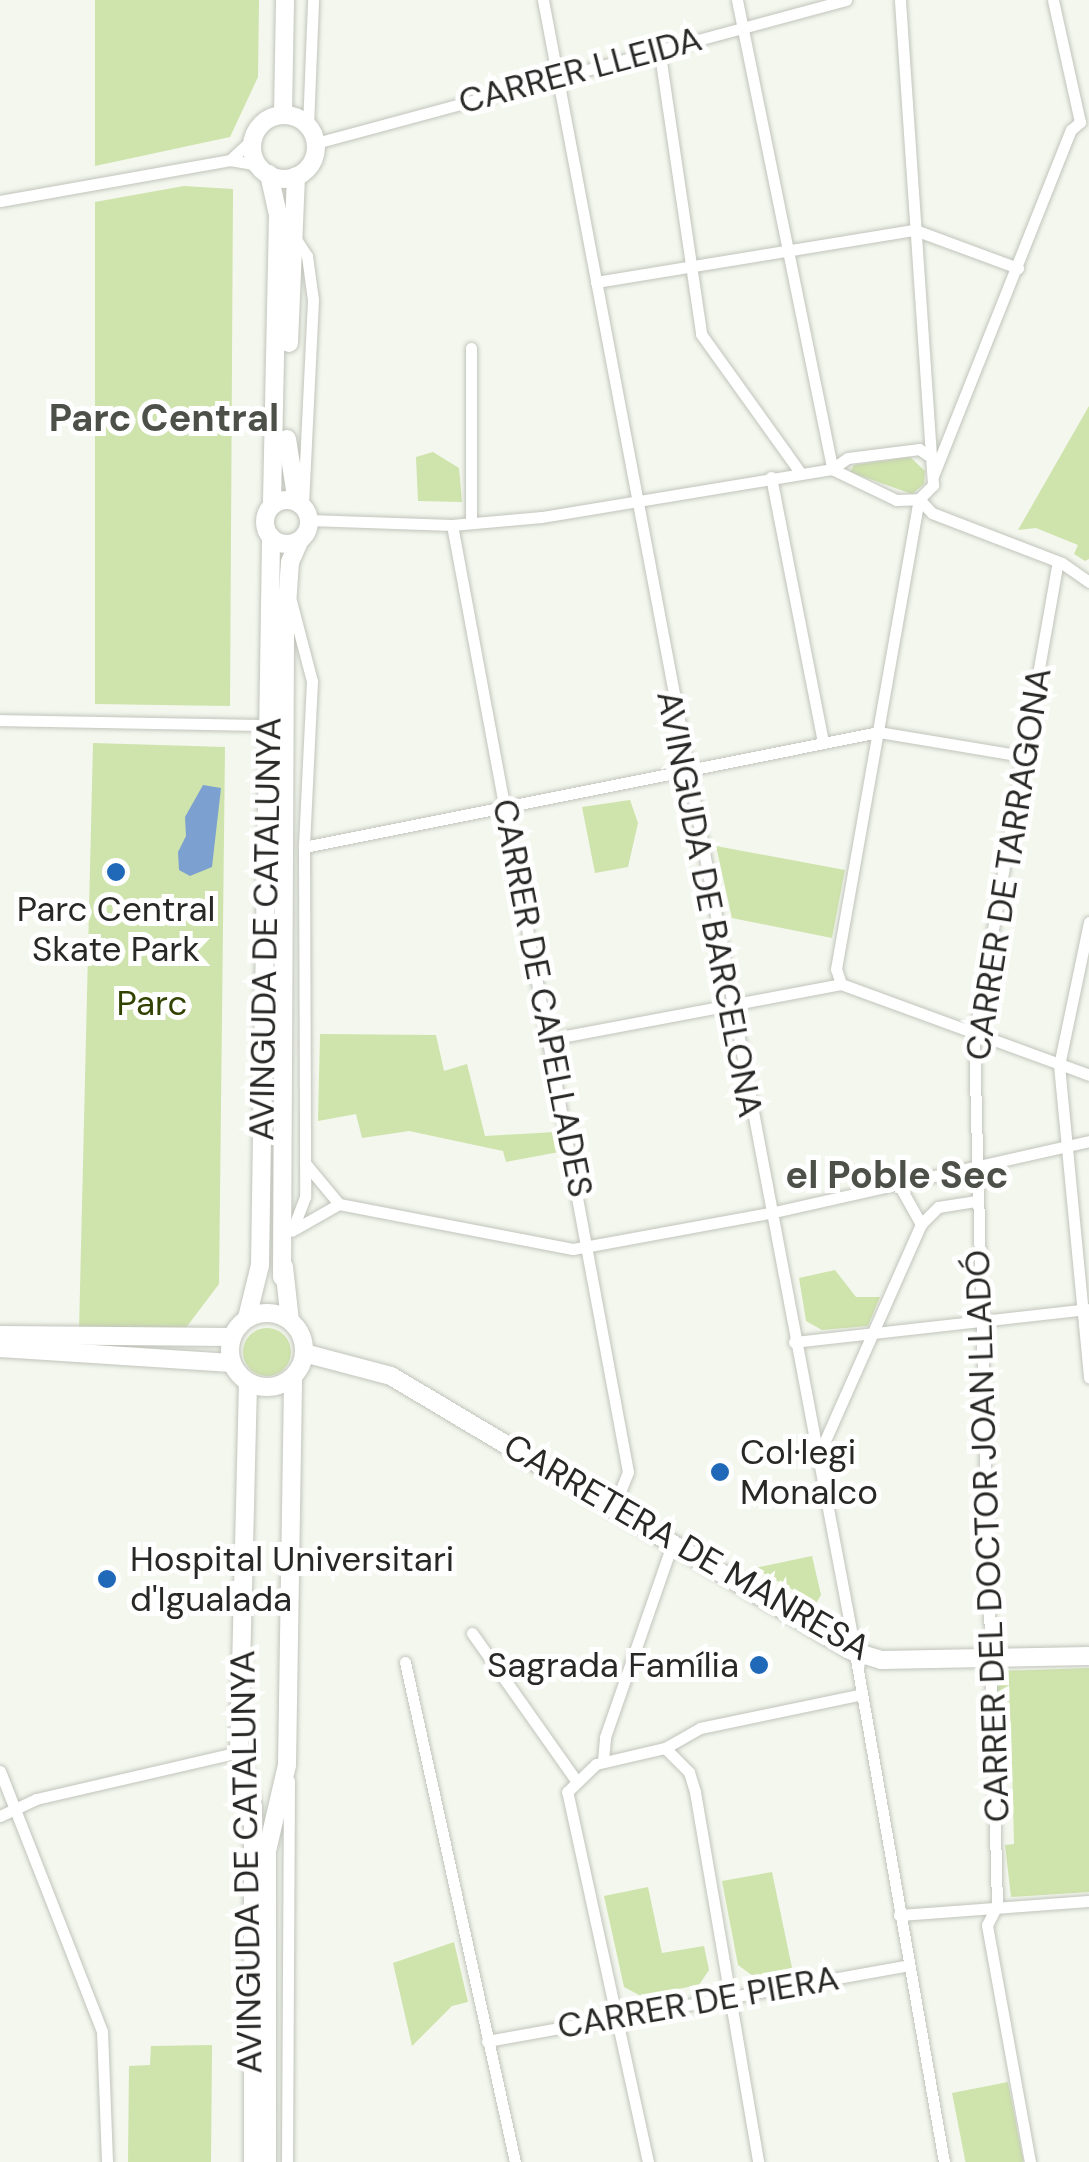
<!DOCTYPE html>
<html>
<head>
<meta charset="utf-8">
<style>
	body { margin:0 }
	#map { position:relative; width:1089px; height:2162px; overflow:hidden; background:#f3f7ee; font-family:"DM Sans",sans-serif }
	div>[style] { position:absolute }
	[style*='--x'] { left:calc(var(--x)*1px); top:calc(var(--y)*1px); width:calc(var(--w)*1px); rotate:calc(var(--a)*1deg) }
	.green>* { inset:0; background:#cfe3ac; transform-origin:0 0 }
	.round { border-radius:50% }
	.water>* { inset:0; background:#7ca1d0 }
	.roads { filter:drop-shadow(0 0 2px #c1c4bb) drop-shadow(0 0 2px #c1c4bb) }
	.street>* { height:11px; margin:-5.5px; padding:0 5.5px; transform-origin:5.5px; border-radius:5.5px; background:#fff }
	.secondary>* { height:18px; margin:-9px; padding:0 9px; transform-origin:9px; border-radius:9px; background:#fff }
	.secondary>.ring { margin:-9px; padding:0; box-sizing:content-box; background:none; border:18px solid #fff; border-radius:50% }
	.dots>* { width:28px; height:28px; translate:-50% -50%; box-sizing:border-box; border:5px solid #fff; border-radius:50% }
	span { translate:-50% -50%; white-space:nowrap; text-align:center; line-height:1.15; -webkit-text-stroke:10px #fff; paint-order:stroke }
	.street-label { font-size:35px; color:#282926 }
	.poi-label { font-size:35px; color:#282926 }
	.left { translate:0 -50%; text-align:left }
	.right { translate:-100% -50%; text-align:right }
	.park-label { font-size:35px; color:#324200 }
	.neighbourhood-label { font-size:38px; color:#4d5048; font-weight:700 }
</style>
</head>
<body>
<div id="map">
	<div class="green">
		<i style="clip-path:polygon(95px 0,259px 0,258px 77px,230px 137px,95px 166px)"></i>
		<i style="clip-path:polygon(184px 186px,233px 189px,230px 706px,95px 704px,95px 202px)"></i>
		<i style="clip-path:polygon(1089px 406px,1089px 559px,1085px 561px,1074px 554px,1078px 545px,1036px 528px,1018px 530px)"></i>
		<i style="clip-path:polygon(433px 452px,459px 468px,462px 502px,418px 501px,416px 457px)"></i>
		<i style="clip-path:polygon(910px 457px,925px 471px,924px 484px,912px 494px,850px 472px,854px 465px)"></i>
		<i style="clip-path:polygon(93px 743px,225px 747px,219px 1284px,185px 1329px,79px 1332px)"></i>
		<i style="clip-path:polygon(630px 800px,638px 823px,628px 867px,595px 873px,582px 807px)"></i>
		<i style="clip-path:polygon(716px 846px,845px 870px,832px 938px,732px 918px)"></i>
		<i style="clip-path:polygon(320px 1034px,436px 1035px,444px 1071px,467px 1064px,485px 1136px,555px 1132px,559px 1152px,506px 1162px,503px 1151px,409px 1131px,362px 1138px,356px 1114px,318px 1121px)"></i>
		<i style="clip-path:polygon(835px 1270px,856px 1297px,880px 1297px,868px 1326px,822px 1330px,806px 1321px,799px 1278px)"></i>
		<i class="round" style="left:243px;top:1328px;width:48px;height:48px"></i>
		<i style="clip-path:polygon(812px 1556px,821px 1595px,816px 1603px,755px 1568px)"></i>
		<i style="clip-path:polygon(1089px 1668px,1089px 1892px,1011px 1897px,1005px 1845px,1014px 1844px,1011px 1722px,1003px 1722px,995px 1697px,997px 1671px)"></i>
		<i style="clip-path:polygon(772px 1872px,792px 1968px,753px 1976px,738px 1965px,722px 1881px)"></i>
		<i style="clip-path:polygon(648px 1887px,662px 1953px,704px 1946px,709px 1970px,699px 1985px,641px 1996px,624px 1987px,604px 1896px)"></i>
		<i style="clip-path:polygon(454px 1942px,468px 2002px,452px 2006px,412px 2046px,393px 1963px)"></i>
		<i style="clip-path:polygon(212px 2045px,211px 2162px,128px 2162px,129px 2066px,150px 2065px,151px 2046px)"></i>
		<i style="left:1008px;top:2082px;width:81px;height:57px;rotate:79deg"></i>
	</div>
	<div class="water">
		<i style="clip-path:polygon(203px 785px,221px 788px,212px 867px,190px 876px,179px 870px,178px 852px,186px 836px,185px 817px)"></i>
	</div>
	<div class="roads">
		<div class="street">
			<i style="--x:543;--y:0;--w:1665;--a:79.3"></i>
			<i style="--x:852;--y:1636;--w:534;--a:80.08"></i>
			<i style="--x:737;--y:0;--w:479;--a:78.5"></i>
			<i style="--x:659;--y:48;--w:289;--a:81.6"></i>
			<i style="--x:701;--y:334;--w:168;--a:54.4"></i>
			<i style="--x:308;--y:127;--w:127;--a:-87.7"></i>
			<i style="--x:316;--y:143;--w:549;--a:-15.1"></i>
			<i style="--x:230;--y:160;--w:33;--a:-43"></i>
			<i style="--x:0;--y:201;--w:234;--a:-10.1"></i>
			<i style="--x:230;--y:160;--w:28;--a:10"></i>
			<i style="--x:294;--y:236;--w:24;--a:57"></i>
			<i style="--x:307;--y:256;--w:44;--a:82.2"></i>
			<i style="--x:313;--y:300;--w:207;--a:92.8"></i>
			<i style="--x:596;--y:282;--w:323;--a:-9.3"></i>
			<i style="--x:915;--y:230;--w:110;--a:20.3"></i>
			<i style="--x:471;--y:348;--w:175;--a:90"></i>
			<i style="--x:832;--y:469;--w:71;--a:25.8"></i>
			<i style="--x:896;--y:500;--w:23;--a:-2"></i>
			<i style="--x:919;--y:499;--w:20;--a:-45"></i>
			<i style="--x:933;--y:485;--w:486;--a:-93.9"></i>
			<i style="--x:832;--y:469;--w:19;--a:-35"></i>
			<i style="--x:848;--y:458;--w:72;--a:-7.2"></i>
			<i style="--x:919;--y:449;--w:11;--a:34"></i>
			<i style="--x:933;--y:476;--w:373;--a:-68.3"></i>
			<i style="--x:1071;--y:130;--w:12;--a:-42"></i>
			<i style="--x:1080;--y:122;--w:125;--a:-102.5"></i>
			<i style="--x:771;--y:477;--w:271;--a:78.9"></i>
			<i style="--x:919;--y:499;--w:19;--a:47"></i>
			<i style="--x:932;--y:513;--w:139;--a:21"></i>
			<i style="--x:1062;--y:563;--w:33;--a:35"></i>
			<i style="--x:309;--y:520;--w:143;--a:2"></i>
			<i style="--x:452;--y:525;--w:90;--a:-5.1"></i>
			<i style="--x:542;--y:517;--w:294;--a:-9.4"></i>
			<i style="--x:452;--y:525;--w:963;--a:79.47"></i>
			<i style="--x:628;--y:1472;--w:37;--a:112"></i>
			<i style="--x:291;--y:601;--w:83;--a:75.3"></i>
			<i style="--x:312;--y:681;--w:166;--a:92.8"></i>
			<i style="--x:304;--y:847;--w:350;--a:89.8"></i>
			<i style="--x:305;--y:1197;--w:36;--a:111"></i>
			<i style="--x:0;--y:720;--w:268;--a:1.1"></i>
			<i style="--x:304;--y:847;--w:586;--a:-11.31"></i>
			<i style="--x:879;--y:732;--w:146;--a:9.5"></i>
			<i style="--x:1089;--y:922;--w:146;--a:101.8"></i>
			<i style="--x:1059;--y:1065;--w:314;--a:84.5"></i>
			<i style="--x:841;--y:984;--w:16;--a:-108"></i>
			<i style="--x:836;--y:969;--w:477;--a:-80"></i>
			<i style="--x:550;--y:1039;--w:296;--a:-10.7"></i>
			<i style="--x:841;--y:984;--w:264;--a:20.1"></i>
			<i style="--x:305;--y:1163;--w:53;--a:50.3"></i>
			<i style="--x:339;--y:1204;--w:238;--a:10.9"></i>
			<i style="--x:573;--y:1249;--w:200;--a:-10.4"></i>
			<i style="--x:770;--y:1213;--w:327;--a:-12.7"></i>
			<i style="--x:899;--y:1185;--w:45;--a:60.6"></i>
			<i style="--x:295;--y:1229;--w:51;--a:-29.6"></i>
			<i style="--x:794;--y:1342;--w:296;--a:-6.4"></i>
			<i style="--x:816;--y:1461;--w:259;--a:-66.1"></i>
			<i style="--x:921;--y:1224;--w:24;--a:-45"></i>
			<i style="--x:938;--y:1207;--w:39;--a:-9"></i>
			<i style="--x:472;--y:1633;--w:179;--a:54.8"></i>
			<i style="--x:405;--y:1662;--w:512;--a:77.59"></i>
			<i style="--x:665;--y:1748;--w:40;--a:-29.7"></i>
			<i style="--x:700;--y:1728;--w:161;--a:-11.8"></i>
			<i style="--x:603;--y:1761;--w:24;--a:-85"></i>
			<i style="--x:605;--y:1737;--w:207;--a:-70.8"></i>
			<i style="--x:0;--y:1771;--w:279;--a:68.6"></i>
			<i style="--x:102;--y:2031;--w:131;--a:87.8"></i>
			<i style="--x:0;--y:1816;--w:40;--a:-25"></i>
			<i style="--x:36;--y:1799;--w:208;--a:-13"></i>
			<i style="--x:899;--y:1915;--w:191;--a:-4.2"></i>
			<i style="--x:487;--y:2041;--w:429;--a:-10.2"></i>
			<i style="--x:287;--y:2162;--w:381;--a:-89.7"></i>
			<i style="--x:648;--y:2162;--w:379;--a:-102.3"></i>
			<i style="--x:567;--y:1792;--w:40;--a:-44"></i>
			<i style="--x:596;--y:1764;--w:71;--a:-13.1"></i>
			<i style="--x:665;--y:1748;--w:34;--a:45"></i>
			<i style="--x:689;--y:1772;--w:21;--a:73"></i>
			<i style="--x:695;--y:1792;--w:375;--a:80.3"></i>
			<i style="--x:1030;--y:2162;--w:241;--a:-100.3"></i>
			<i style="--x:987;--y:1925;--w:22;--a:-63"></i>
			<i style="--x:997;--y:1905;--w:868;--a:-91.52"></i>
			<i style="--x:974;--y:1037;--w:482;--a:-80"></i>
		</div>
		<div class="secondary">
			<i style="--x:283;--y:115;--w:115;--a:-89"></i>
			<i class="ring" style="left:252px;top:115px;width:46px;height:46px"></i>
			<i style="--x:269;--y:174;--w:42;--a:77.6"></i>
			<i style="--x:278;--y:215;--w:291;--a:91.2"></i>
			<i style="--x:289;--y:343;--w:167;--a:-87.6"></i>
			<i style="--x:287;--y:439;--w:64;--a:81"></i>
			<i class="ring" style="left:265px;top:500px;width:26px;height:26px"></i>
			<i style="--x:284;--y:1267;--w:54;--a:83.7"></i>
			<i style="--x:282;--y:1277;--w:642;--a:-89.73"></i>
			<i style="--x:285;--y:635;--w:73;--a:-86.1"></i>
			<i style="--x:290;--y:562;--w:24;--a:-66"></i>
			<i class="ring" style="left:230px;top:1313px;width:56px;height:56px"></i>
			<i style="--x:247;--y:1318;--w:55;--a:-76.2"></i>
			<i style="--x:260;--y:1265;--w:728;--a:-89.13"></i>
			<i style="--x:0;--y:1335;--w:232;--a:0.5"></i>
			<i style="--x:0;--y:1348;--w:232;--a:3.7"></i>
			<i style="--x:304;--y:1353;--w:90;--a:14.8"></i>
			<i style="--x:391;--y:1376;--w:537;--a:30.82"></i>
			<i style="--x:852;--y:1651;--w:31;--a:17"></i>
			<i style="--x:882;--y:1660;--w:207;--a:-1.1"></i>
			<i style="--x:248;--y:1383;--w:369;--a:91.4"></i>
			<i style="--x:239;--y:1752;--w:57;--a:75.7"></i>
			<i style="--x:253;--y:1807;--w:355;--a:90"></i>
			<i style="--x:267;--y:2162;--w:311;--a:-90"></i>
			<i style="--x:267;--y:1851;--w:88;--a:-76.9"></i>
			<i style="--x:287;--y:1765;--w:387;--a:-89.1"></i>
		</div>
	</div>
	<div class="dots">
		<i style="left:116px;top:872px;background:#2069b9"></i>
		<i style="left:720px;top:1472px;background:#2069b9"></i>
		<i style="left:107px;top:1579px;background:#2069b9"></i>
		<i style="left:759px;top:1665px;background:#2069b9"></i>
	</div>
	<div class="street-label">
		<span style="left:580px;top:70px;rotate:-15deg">CARRER LLEIDA</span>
		<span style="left:1008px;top:864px;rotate:-81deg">CARRER DE TARRAGONA</span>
		<span style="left:710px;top:904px;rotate:79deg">AVINGUDA DE BARCELONA</span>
		<span style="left:265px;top:929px;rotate:-89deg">AVINGUDA DE CATALUNYA</span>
		<span style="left:543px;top:998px;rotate:79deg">CARRER DE CAPELLADES</span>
		<span style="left:987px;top:1536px;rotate:-92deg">CARRER DEL DOCTOR JOAN LLADÓ</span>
		<span style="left:687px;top:1547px;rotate:30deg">CARRETERA DE MANRESA</span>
		<span style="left:246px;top:1862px;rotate:-91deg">AVINGUDA DE CATALUNYA</span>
		<span style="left:698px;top:2002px;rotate:-10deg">CARRER DE PIERA</span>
	</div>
	<div class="poi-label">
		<span style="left:116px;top:929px">Parc Central<br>Skate Park</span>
		<span class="left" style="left:740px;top:1472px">Col·legi<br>Monalco</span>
		<span class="left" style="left:130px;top:1579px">Hospital Universitari<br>d'Igualada</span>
		<span class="right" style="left:739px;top:1665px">Sagrada Família</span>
	</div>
	<div class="park-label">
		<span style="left:152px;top:1003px">Parc</span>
	</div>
	<div class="neighbourhood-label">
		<span style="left:164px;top:419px">Parc Central</span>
		<span style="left:897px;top:1176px">el Poble Sec</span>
	</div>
</div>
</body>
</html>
